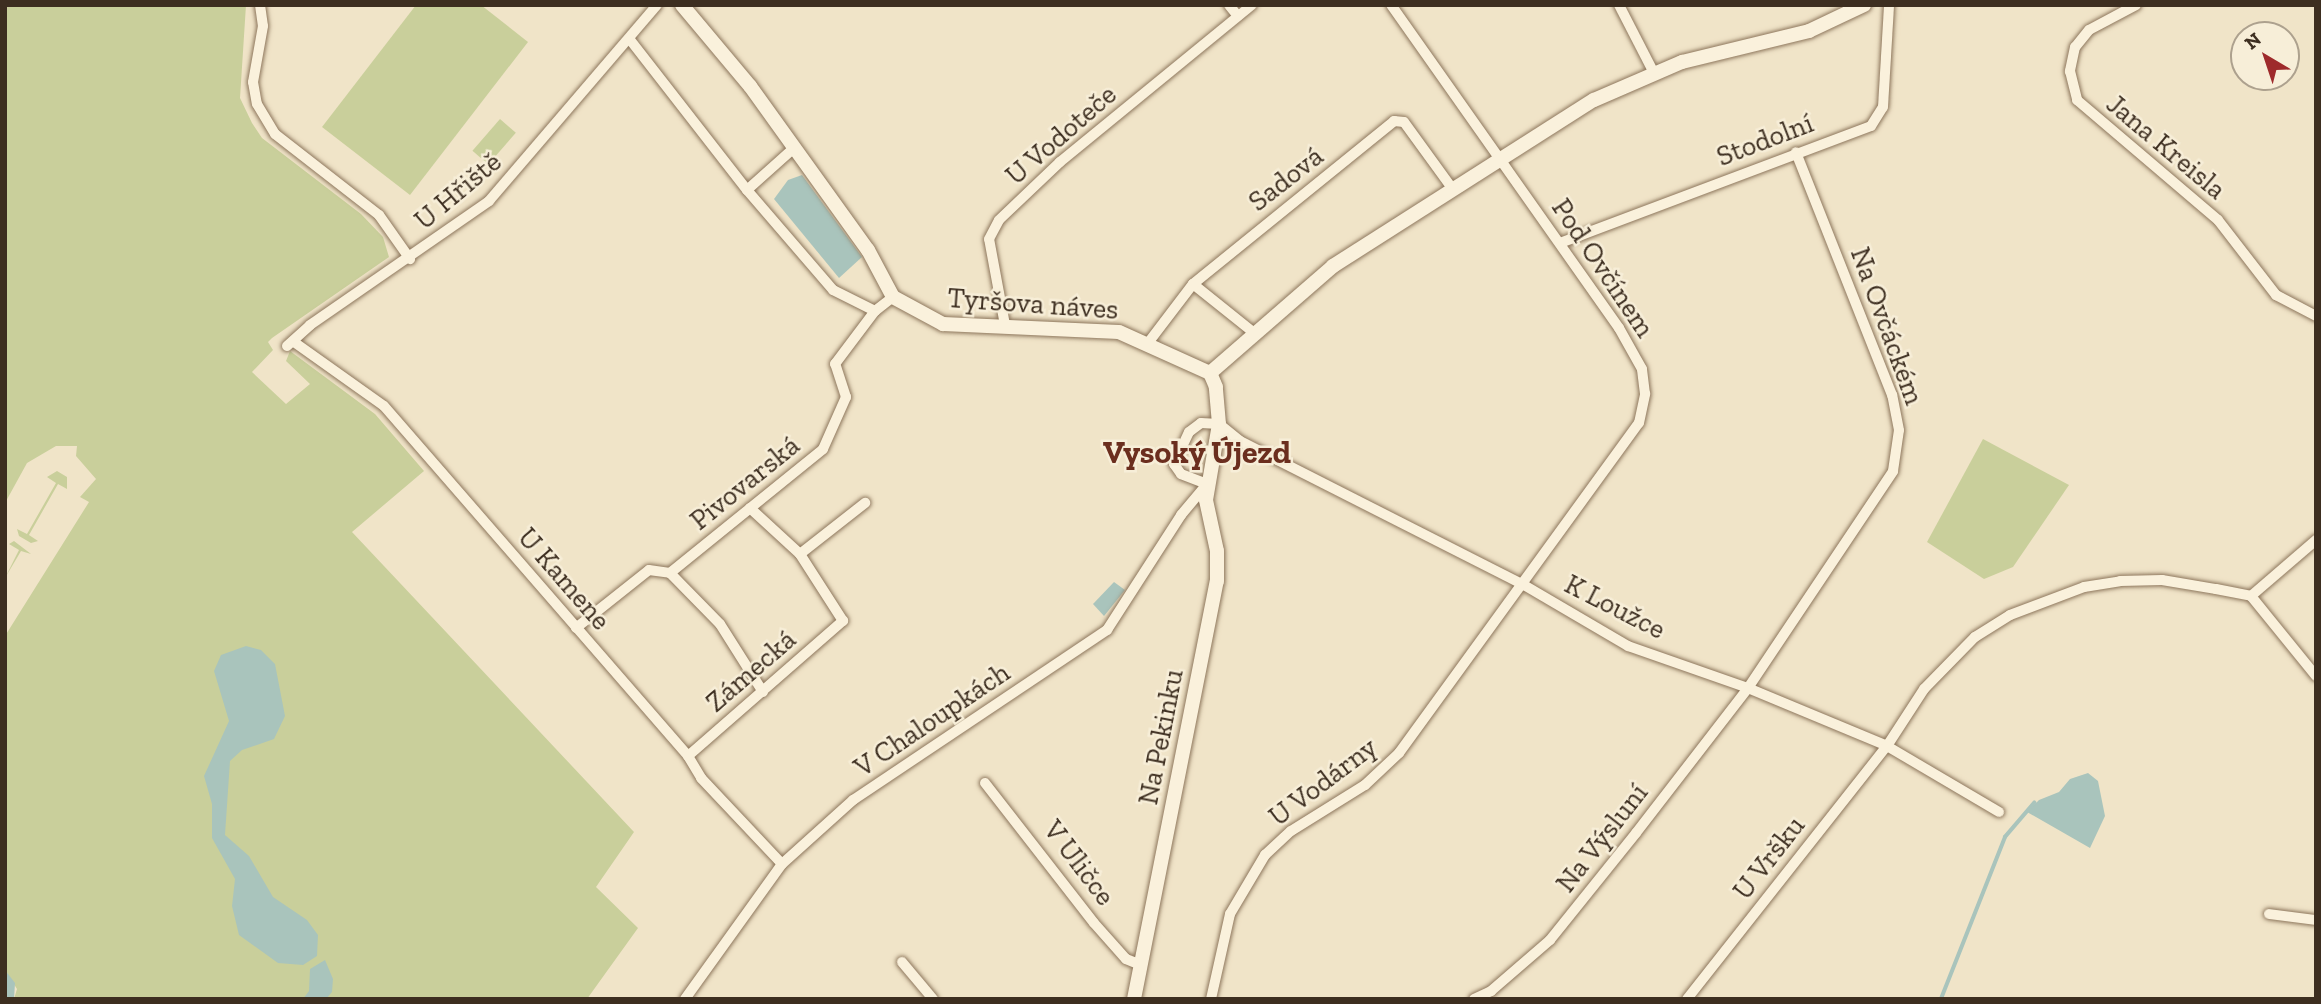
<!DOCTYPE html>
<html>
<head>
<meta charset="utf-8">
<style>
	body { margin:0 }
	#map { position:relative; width:2321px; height:1004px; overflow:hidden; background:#f0e4c8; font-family:"Zilla Slab",serif }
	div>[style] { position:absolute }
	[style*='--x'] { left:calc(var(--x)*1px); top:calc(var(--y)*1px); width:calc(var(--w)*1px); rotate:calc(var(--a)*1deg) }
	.green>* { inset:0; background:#c9cf9b; transform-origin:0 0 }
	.water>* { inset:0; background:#a9c4bc }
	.stream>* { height:3.5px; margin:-1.75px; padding:0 1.75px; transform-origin:1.75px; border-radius:1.75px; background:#a9c4bc }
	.roads { filter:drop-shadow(0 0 2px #8d765c) drop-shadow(0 0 2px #8d765c) }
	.street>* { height:10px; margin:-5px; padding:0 5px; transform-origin:5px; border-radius:5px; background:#faf1dc }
	.secondary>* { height:14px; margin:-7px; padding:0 7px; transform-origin:7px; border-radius:7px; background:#faf1dc }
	span { translate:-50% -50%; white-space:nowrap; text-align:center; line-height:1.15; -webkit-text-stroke:5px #f7eed8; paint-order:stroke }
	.street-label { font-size:28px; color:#3d2e20 }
	.quarter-label { font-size:32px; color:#6b2e1e; font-weight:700 }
	.frame { position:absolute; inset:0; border:7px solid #3d2e20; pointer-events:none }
	.north { position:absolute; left:2230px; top:21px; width:70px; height:70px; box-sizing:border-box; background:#f7eed8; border:2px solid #ada18e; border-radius:50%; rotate:321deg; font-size:19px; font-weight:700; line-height:28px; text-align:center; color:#3d2e20 }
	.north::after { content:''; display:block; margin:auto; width:24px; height:32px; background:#9e2a2b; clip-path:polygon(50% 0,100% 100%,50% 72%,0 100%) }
</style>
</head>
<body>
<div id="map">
	<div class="green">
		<i style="clip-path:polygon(5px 5px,246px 5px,240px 98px,252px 123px,262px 138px,361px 214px,383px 237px,389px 257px,272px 338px,268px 342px,273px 350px,252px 372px,286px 404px,310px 384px,286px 361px,290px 351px,375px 414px,424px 471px,352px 532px,634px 832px,596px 887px,638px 928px,587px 999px,14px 999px,17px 989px,5px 970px,5px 636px,89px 502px,80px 497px,96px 479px,76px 456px,77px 446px,56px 446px,27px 463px,5px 503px)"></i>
		<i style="clip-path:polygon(416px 5px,481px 5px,528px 42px,410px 195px,322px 127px)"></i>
		<i style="left:500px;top:119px;width:21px;height:42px;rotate:41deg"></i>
		<i style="clip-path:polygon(1983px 439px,2069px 485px,2013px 567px,1984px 579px,1927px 542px)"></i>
		<i style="clip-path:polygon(57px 471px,67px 477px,67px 489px,58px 484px,29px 535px,38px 541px,31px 543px,19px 536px,17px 529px,27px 534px,56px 483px,47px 477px)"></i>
		<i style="clip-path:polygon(14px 541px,31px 554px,21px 551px,5px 578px,19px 550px,9px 544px)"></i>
	</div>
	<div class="water">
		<i style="clip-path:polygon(802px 175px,862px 257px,839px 278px,774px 199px,788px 180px)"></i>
		<i style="clip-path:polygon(1114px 582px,1125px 590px,1104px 616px,1093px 604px)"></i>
		<i style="clip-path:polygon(246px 646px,261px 650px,275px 664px,285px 716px,274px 739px,242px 750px,230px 761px,225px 835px,249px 856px,273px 897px,307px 920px,318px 935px,317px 956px,303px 965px,278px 963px,239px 935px,232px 906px,235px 879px,212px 838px,212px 804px,204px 776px,229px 721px,214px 671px,221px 655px)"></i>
		<i style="clip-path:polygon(2088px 773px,2098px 781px,2105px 816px,2090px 848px,2027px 812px,2039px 800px,2059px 792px,2070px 779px)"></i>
		<i style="clip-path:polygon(325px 960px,333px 979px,332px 992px,326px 999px,303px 999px,309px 991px,310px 969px)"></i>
		<i style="clip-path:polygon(5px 970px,15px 983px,14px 999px,5px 999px)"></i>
	</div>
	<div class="stream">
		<i style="--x:1941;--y:999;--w:174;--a:-68.4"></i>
		<i style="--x:2005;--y:837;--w:45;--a:-49.5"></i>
	</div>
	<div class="roads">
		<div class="street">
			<i style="--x:260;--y:5;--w:21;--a:82"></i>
			<i style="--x:263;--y:26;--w:57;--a:100.1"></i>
			<i style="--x:253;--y:82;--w:22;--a:80"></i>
			<i style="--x:257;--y:104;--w:35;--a:59"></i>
			<i style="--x:275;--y:134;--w:132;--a:37.9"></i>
			<i style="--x:379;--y:215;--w:54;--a:54.8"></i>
			<i style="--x:1229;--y:5;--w:14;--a:51"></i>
			<i style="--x:1619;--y:5;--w:76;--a:62.8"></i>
			<i style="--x:2136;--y:5;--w:53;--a:152"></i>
			<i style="--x:2089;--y:30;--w:22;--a:129"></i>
			<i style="--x:2075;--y:47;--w:25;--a:102"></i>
			<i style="--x:2070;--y:71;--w:30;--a:76"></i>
			<i style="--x:2077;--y:100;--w:185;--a:40.4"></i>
			<i style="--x:2218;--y:220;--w:95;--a:52.3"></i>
			<i style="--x:2276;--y:295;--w:45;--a:27.7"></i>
			<i style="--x:631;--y:41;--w:189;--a:52.1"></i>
			<i style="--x:747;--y:190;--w:132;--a:49.3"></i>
			<i style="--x:833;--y:290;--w:47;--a:26.6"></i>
			<i style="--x:875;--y:311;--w:23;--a:-38"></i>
			<i style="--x:747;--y:190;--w:63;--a:-41.8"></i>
			<i style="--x:1560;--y:243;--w:332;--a:-20.6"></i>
			<i style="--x:1871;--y:126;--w:22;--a:-58"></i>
			<i style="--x:1883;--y:107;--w:102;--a:-86.6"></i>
			<i style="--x:1193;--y:284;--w:77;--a:38.7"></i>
			<i style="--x:1005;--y:325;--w:87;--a:-100.5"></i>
			<i style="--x:989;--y:239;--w:21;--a:-62"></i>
			<i style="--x:999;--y:220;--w:84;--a:-43.6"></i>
			<i style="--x:1060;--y:162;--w:248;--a:-39.3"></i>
			<i style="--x:294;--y:342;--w:110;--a:35.4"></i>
			<i style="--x:384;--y:406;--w:464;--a:49"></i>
			<i style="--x:688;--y:756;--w:26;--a:59"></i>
			<i style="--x:701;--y:778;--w:118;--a:46.7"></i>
			<i style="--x:1148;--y:343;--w:74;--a:-52.7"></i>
			<i style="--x:1193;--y:284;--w:259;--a:-39"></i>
			<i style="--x:1394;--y:121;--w:10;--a:6"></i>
			<i style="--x:1404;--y:122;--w:82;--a:54"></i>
			<i style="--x:287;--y:346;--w:31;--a:-42"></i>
			<i style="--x:310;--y:325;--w:218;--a:-34.7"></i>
			<i style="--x:489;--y:201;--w:258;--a:-49.4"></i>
			<i style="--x:800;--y:554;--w:83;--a:-38.1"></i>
			<i style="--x:2251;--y:596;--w:86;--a:-40.7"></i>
			<i style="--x:576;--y:628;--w:93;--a:-38.5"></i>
			<i style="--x:649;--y:570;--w:21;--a:8"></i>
			<i style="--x:763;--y:692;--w:80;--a:-122.3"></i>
			<i style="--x:720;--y:624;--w:71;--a:-134.4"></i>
			<i style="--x:670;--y:573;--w:197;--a:-39"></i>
			<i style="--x:823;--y:449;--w:57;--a:-66.1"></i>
			<i style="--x:846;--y:397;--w:35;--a:-108"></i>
			<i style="--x:835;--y:364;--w:66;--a:-53"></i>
			<i style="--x:688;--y:756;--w:206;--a:-41.1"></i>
			<i style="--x:843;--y:621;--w:80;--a:-122.7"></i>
			<i style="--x:800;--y:554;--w:68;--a:-137.4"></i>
			<i style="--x:985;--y:783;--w:177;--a:52.1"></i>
			<i style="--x:1094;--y:923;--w:48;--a:48.4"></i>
			<i style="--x:1126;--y:959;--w:16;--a:22"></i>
			<i style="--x:2269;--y:914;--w:47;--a:7.3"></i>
			<i style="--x:902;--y:962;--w:48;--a:50"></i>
			<i style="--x:685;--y:999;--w:166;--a:-54.3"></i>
			<i style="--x:782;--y:864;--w:96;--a:-42"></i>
			<i style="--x:853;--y:800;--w:306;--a:-33.8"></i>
			<i style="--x:1107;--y:630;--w:137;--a:-57.2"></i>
			<i style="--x:1181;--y:515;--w:40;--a:-50"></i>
			<i style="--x:1207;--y:484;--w:28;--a:-159"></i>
			<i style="--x:1181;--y:474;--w:12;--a:-125"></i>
			<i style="--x:1174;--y:464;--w:35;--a:-65"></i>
			<i style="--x:1189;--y:432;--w:15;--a:-37"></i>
			<i style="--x:1201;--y:423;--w:18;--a:3"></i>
			<i style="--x:1219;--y:424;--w:27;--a:39"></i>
			<i style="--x:1240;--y:441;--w:318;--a:26.9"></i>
			<i style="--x:1524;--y:585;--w:121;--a:30.4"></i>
			<i style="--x:1628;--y:646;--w:127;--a:19.3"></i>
			<i style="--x:1748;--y:688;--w:151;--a:22.6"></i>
			<i style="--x:1887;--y:746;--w:130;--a:30.5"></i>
			<i style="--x:1211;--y:999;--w:87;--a:-77.4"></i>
			<i style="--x:1230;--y:914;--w:69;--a:-59.3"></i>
			<i style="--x:1265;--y:855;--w:35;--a:-43"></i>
			<i style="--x:1291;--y:831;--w:87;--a:-31.9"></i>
			<i style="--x:1365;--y:785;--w:47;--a:-43.3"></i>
			<i style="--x:1399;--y:753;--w:408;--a:-54"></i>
			<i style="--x:1639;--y:423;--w:30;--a:-78"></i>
			<i style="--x:1645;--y:394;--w:25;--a:-97"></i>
			<i style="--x:1642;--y:369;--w:47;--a:-119.3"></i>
			<i style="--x:1619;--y:328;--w:395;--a:-125.2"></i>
			<i style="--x:1474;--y:999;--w:19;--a:-25"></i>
			<i style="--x:1491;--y:991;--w:78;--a:-40.8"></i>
			<i style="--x:1550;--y:940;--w:137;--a:-51.2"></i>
			<i style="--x:1636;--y:833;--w:183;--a:-52.3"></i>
			<i style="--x:1748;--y:688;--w:261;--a:-56.2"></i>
			<i style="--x:1893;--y:471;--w:41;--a:-81.7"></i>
			<i style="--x:1899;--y:430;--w:36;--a:-101"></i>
			<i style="--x:1892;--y:395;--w:261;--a:-111.6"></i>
			<i style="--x:1687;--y:999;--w:323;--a:-51.7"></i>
			<i style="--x:1887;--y:746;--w:68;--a:-57"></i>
			<i style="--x:1924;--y:689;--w:73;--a:-45.6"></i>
			<i style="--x:1975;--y:637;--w:41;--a:-32.2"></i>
			<i style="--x:2010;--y:615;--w:79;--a:-20.7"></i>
			<i style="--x:2084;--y:587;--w:36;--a:-9"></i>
			<i style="--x:2120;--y:581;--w:42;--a:-1.4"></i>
			<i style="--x:2162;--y:580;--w:55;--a:9.5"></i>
			<i style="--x:2216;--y:589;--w:36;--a:11"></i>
			<i style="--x:2251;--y:596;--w:103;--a:50.9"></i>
		</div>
		<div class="secondary">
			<i style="--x:682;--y:5;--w:106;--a:50"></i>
			<i style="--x:750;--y:86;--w:202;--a:54.3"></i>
			<i style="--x:868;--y:250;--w:53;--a:62"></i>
			<i style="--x:893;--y:297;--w:57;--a:28.4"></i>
			<i style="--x:943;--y:324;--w:176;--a:2.6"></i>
			<i style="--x:1119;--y:332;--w:100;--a:24.3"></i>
			<i style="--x:1210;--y:373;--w:163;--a:-41"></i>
			<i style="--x:1333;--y:266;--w:309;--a:-32.5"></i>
			<i style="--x:1594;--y:100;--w:96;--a:-23.4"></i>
			<i style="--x:1682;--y:62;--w:131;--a:-13.7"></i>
			<i style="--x:1809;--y:31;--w:61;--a:-25.3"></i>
			<i style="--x:1134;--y:999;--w:426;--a:-78.8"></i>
			<i style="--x:1217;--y:581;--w:30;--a:-90"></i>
			<i style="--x:1217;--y:551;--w:52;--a:-102.2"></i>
			<i style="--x:1206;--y:500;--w:77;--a:-80.3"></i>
			<i style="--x:1219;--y:424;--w:37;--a:-95"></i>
			<i style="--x:1216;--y:387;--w:15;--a:-113"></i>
		</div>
	</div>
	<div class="street-label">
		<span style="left:1061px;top:135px;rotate:-41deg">U Vodoteče</span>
		<span style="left:1765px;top:140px;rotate:-21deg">Stodolní</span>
		<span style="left:2166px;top:147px;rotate:40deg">Jana Kreisla</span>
		<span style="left:1286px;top:179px;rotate:-38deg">Sadová</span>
		<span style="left:458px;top:191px;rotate:-40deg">U Hřiště</span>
		<span style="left:1603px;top:268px;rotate:56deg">Pod Ovčínem</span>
		<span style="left:1033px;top:304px;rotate:4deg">Tyršova náves</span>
		<span style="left:1887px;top:326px;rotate:70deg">Na Ovčáckém</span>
		<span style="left:745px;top:483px;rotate:-39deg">Pivovarská</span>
		<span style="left:564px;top:579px;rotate:49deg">U Kamene</span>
		<span style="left:1615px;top:607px;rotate:27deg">K Loužce</span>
		<span style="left:751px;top:671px;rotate:-41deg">Zámecká</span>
		<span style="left:932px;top:720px;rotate:-34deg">V Chaloupkách</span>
		<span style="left:1161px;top:737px;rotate:-79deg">Na Pekinku</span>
		<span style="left:1323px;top:782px;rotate:-37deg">U Vodárny</span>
		<span style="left:1602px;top:838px;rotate:-52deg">Na Výsluní</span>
		<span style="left:1769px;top:858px;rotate:-52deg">U Vršku</span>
		<span style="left:1079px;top:863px;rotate:53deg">V Uličce</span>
	</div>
	<div class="quarter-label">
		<span style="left:1197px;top:452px">Vysoký Újezd</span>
	</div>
	<div class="frame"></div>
	<div class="north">N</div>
</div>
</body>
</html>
